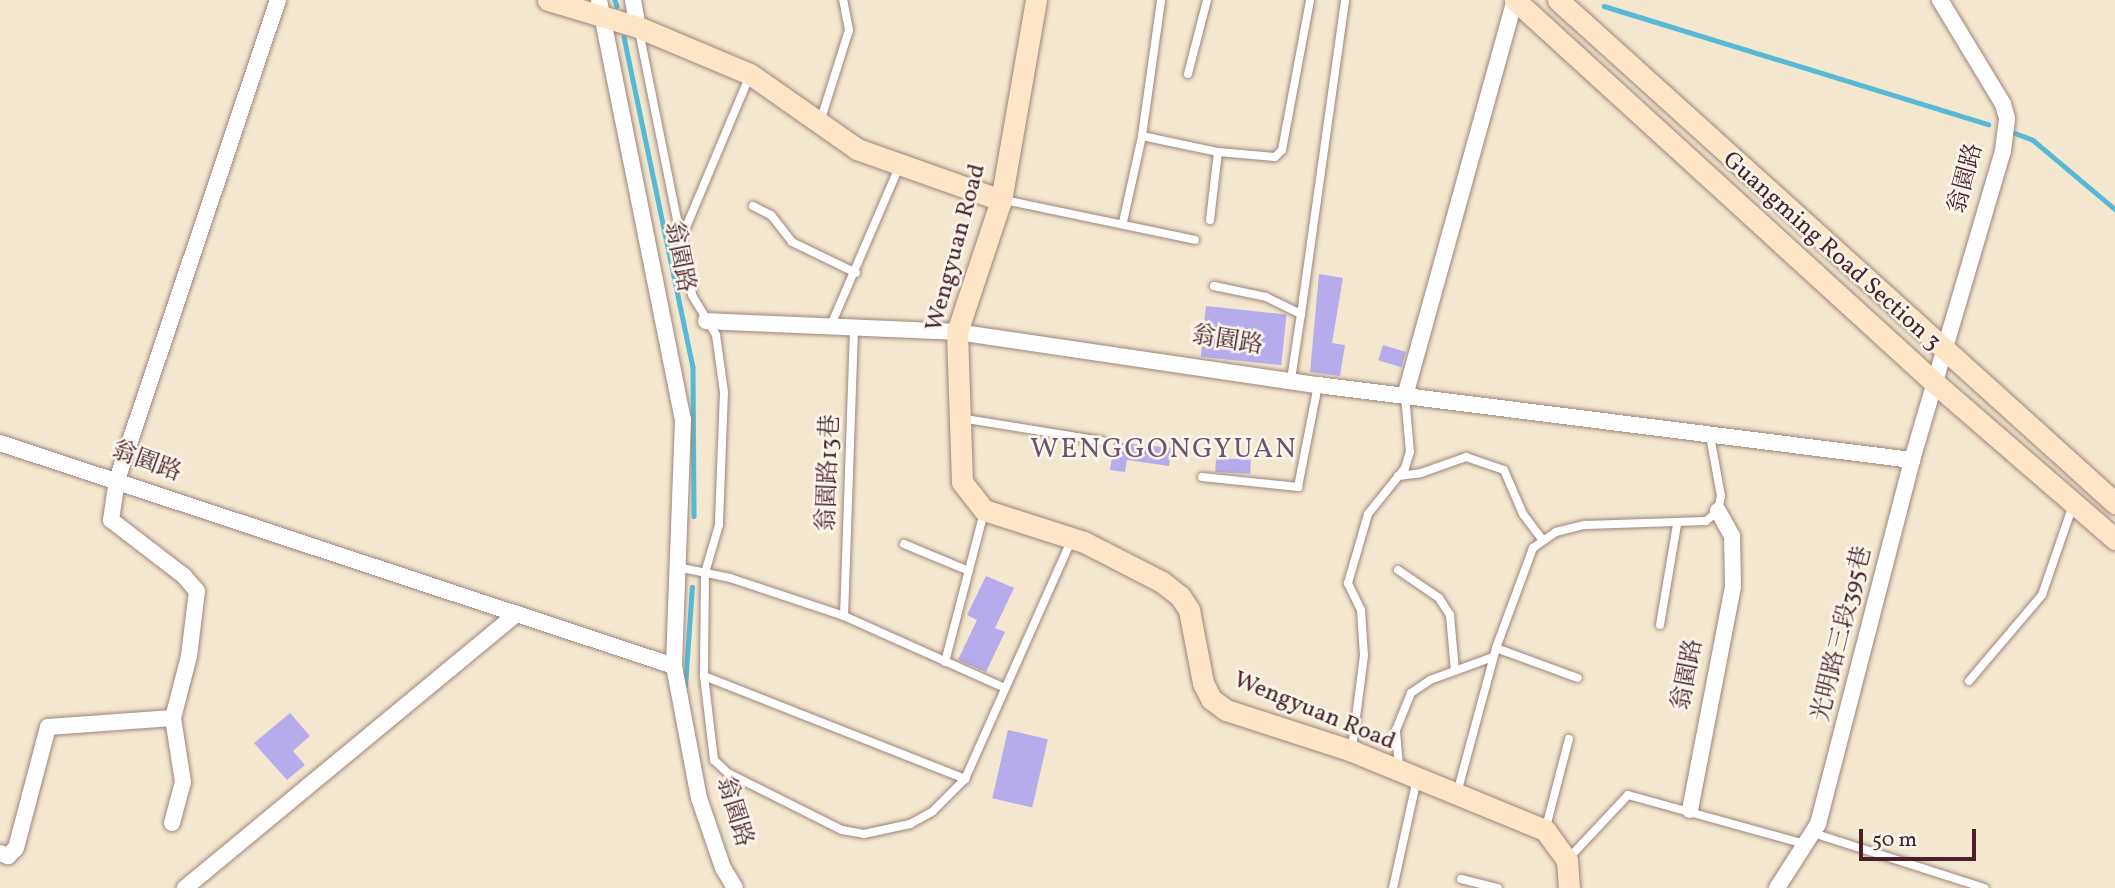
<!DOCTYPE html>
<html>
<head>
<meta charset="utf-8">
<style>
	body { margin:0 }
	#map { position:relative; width:2115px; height:888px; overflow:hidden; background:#f3e8cf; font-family:Vollkorn,"Noto Serif TC",serif }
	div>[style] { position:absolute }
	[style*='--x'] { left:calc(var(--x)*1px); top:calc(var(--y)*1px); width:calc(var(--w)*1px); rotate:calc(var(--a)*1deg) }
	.stream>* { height:4.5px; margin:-2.25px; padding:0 2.25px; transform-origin:2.25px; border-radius:2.25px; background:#58b9d6 }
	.building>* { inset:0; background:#b6aceb; transform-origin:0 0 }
	.roads { filter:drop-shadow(0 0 2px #9e847d) drop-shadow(0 0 2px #9e847d) }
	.lane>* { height:8px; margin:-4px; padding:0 4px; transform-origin:4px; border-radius:4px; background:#fff }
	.street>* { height:16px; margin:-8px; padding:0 8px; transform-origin:8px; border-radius:8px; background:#fff }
	.secondary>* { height:21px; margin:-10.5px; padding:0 10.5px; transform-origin:10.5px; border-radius:10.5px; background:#fee5c5 }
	span { translate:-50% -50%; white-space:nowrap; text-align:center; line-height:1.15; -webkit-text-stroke:5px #fbf7ec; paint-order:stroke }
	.street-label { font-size:24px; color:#4a1f2b }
	.quarter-label { font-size:28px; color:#70506e; letter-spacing:2px }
	.scale { position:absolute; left:1859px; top:829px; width:117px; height:32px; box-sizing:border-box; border:4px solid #4a1f2b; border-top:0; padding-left:9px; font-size:21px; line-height:24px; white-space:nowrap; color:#4a1f2b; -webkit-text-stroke:5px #fbf7ec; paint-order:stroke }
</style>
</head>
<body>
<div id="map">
	<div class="stream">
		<i style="--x:615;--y:0;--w:6;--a:72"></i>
		<i style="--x:1604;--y:6;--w:402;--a:17.1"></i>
		<i style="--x:624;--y:37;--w:337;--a:78.2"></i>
		<i style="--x:693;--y:367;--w:149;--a:89.6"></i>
		<i style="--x:2015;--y:133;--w:19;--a:21"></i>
		<i style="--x:2033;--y:140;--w:107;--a:40.1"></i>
		<i style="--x:685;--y:686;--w:99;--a:-86"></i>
	</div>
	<div class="building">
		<i style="clip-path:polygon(1319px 274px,1343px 278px,1332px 343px,1345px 345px,1340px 376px,1310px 372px)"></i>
		<i style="left:1206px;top:306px;width:81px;height:51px;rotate:6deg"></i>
		<i style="left:1383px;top:345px;width:24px;height:16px;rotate:17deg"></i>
		<i style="clip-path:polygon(1114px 442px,1172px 448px,1169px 466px,1127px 460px,1125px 472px,1110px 470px)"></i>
		<i style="left:1216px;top:458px;width:35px;height:14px;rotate:3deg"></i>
		<i style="clip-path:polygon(986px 576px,1014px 588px,995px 628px,1005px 632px,986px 672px,958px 660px,977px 620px,967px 615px)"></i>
		<i style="clip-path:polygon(290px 713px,310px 736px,293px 751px,305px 765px,287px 780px,254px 743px)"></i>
		<i style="left:1008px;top:730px;width:41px;height:70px;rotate:13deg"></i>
	</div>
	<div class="roads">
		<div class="lane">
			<i style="--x:639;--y:31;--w:269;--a:78.6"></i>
			<i style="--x:692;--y:295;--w:47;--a:59"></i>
			<i style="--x:716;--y:335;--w:58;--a:82"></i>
			<i style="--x:724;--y:392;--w:133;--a:92.2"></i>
			<i style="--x:719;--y:525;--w:50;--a:106.3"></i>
			<i style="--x:705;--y:573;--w:103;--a:90.6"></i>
			<i style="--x:704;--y:676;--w:85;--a:83.2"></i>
			<i style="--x:714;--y:760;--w:19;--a:43"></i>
			<i style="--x:728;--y:773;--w:127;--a:26.6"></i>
			<i style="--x:842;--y:830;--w:22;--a:10"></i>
			<i style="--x:864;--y:834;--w:47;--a:-12.3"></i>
			<i style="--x:910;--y:824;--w:26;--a:-29"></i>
			<i style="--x:933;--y:811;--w:45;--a:-45"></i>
			<i style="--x:965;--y:779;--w:263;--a:-66"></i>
			<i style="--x:1188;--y:74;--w:76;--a:-75.6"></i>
			<i style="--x:820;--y:122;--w:96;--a:-72.5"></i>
			<i style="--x:849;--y:30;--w:31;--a:-101"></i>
			<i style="--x:1142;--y:136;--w:78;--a:11.9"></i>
			<i style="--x:1218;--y:152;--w:57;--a:5"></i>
			<i style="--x:1275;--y:157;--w:10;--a:-45"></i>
			<i style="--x:1282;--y:150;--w:153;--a:-79.4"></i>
			<i style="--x:1004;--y:200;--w:195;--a:11.8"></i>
			<i style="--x:753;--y:206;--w:20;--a:27"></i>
			<i style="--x:771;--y:215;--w:34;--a:52"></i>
			<i style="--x:792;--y:242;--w:71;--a:25.8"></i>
			<i style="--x:1210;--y:220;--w:68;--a:-83.3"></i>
			<i style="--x:1123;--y:222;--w:88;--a:-77.5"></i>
			<i style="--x:1142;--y:136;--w:137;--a:-82"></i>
			<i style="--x:684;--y:232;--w:168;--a:-67.2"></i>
			<i style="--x:1214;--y:286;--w:53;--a:11.9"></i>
			<i style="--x:1266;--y:297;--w:39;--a:26"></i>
			<i style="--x:1301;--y:314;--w:66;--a:98.7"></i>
			<i style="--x:1301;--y:314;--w:317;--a:-82"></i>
			<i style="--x:831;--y:325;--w:172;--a:-66.7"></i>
			<i style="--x:960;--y:418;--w:144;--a:9.2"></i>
			<i style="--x:1398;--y:476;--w:23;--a:-7"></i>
			<i style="--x:1421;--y:473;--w:48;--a:-19.6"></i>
			<i style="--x:1466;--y:457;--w:40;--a:18.9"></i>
			<i style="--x:1504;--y:470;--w:48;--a:66.6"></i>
			<i style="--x:1523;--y:514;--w:31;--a:53"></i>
			<i style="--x:1202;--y:477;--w:97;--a:5.9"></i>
			<i style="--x:1298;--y:487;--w:104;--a:-78.9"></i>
			<i style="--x:904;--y:544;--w:70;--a:22.6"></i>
			<i style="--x:677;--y:567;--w:54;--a:11.7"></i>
			<i style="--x:730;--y:578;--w:120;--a:18.4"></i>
			<i style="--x:844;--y:616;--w:176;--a:24.1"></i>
			<i style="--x:1398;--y:570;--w:50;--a:34.3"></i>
			<i style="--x:1439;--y:598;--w:20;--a:57"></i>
			<i style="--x:1450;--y:615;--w:56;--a:84.9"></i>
			<i style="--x:844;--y:616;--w:286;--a:-88"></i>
			<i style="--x:1660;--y:625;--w:102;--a:-80.4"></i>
			<i style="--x:1496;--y:648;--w:87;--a:20.1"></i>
			<i style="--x:945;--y:662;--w:155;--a:-75.4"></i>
			<i style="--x:704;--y:676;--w:281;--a:21.5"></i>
			<i style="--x:1969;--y:681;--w:113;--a:-49.7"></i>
			<i style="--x:2042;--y:595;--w:95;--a:-71"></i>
			<i style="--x:1352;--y:748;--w:93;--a:-82.6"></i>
			<i style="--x:1364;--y:656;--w:46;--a:-93.7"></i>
			<i style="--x:1361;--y:610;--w:30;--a:-116"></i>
			<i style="--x:1348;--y:583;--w:72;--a:-73.8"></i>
			<i style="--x:1368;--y:514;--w:59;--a:-51.2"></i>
			<i style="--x:1405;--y:468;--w:17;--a:-73"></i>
			<i style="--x:1410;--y:452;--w:56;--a:-95.1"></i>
			<i style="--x:1399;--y:766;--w:36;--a:-95"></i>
			<i style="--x:1396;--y:730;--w:40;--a:-68"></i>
			<i style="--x:1411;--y:693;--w:23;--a:-34"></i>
			<i style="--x:1430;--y:680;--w:67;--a:-20.1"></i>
			<i style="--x:1457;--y:793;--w:150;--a:-74.9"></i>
			<i style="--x:1496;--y:648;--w:107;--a:-69.7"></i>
			<i style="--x:1533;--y:548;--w:28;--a:-35"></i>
			<i style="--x:1556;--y:532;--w:30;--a:-14"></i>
			<i style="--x:1585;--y:525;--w:121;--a:-1.9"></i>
			<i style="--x:1706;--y:521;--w:16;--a:-40"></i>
			<i style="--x:1718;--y:511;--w:15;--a:-79"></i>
			<i style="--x:1721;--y:496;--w:61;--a:-100.4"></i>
			<i style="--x:1546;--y:827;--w:91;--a:-75.4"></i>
			<i style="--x:1813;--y:833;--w:180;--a:17.8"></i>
			<i style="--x:1569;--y:858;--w:86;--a:-46.9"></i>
			<i style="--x:1628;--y:795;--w:184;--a:15.5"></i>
			<i style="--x:1461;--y:879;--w:38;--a:14"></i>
			<i style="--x:1393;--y:888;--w:112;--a:-77.6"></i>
		</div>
		<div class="street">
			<i style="--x:599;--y:0;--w:427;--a:78.7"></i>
			<i style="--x:683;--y:419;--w:247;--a:92.1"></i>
			<i style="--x:674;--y:666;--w:134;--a:79.3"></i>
			<i style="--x:699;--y:798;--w:74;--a:71.1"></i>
			<i style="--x:723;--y:868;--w:23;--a:59"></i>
			<i style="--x:633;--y:0;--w:27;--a:80"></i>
			<i style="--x:706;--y:321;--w:251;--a:2.5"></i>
			<i style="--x:957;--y:332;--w:365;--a:8.4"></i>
			<i style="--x:1318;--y:385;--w:599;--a:7.2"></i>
			<i style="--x:1405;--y:396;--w:411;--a:-74.5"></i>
			<i style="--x:0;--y:443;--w:710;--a:18.31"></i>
			<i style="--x:1690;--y:810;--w:227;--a:-79.1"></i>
			<i style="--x:1733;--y:587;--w:51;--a:-91.1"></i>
			<i style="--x:1732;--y:536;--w:29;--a:-119"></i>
			<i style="--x:172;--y:823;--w:42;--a:-75"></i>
			<i style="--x:183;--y:782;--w:65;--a:-98.9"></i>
			<i style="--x:0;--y:853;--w:9;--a:21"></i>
			<i style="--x:8;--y:856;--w:11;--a:-45"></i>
			<i style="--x:16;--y:848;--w:125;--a:-75.2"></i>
			<i style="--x:48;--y:727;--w:125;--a:-4.1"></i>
			<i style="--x:173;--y:718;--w:64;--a:-75.5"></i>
			<i style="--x:189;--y:656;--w:65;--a:-83"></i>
			<i style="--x:197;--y:591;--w:20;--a:-131"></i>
			<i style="--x:184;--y:576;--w:92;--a:-142.5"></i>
			<i style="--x:111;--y:520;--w:40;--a:-81.5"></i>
			<i style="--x:117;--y:480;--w:506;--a:-71.46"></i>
			<i style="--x:185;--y:888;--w:430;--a:-39.6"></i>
			<i style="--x:1777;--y:888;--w:76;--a:-57.4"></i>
			<i style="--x:1818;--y:824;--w:376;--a:-75.5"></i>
			<i style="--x:1912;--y:460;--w:322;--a:-73.6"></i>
			<i style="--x:2003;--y:151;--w:33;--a:-83"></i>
			<i style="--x:2007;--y:118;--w:15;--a:-106"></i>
			<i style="--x:2003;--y:104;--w:122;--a:-121.2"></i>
		</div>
		<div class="secondary">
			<i style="--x:548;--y:0;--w:94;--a:16.7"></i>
			<i style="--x:638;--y:27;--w:121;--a:22.8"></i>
			<i style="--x:750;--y:74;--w:131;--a:35"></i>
			<i style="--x:857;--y:149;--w:153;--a:19.5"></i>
			<i style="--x:1036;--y:0;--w:203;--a:99.9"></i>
			<i style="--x:1001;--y:200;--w:139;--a:108.4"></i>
			<i style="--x:957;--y:332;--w:150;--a:88.1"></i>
			<i style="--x:962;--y:482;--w:36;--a:52"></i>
			<i style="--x:984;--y:510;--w:105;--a:17.7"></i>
			<i style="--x:1084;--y:542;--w:88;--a:27.1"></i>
			<i style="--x:1162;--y:582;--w:23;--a:38"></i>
			<i style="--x:1180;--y:596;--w:17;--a:57"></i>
			<i style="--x:1189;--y:610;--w:74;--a:79.1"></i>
			<i style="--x:1203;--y:683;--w:18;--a:63"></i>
			<i style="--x:1211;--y:699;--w:19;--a:36"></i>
			<i style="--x:1226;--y:710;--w:133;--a:18"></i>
			<i style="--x:1352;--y:751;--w:209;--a:22.3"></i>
			<i style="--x:1545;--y:830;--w:37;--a:54"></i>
			<i style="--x:1567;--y:860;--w:28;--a:86"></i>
			<i style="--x:1515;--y:0;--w:570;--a:42.37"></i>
			<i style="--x:1936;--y:384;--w:237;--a:40.9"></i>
			<i style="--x:1558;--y:0;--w:751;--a:42.08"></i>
		</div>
	</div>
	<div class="street-label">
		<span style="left:1967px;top:179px;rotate:-75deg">翁園路</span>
		<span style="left:957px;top:248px;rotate:-75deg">Wengyuan Road</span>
		<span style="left:1831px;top:252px;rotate:42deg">Guangming Road Section 3</span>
		<span style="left:678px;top:257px;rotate:79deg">翁園路</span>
		<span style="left:1227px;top:342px;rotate:9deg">翁園路</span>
		<span style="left:146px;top:463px;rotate:20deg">翁園路</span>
		<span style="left:830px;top:473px;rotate:-88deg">翁園路13巷</span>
		<span style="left:1843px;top:634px;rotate:-76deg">光明路三段395巷</span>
		<span style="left:1689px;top:675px;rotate:-79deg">翁園路</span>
		<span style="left:1314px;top:712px;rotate:22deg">Wengyuan Road</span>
		<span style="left:733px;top:812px;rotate:73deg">翁園路</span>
	</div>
	<div class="quarter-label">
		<span style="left:1164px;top:450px">WENGGONGYUAN</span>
	</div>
	<div class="scale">50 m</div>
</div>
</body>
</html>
